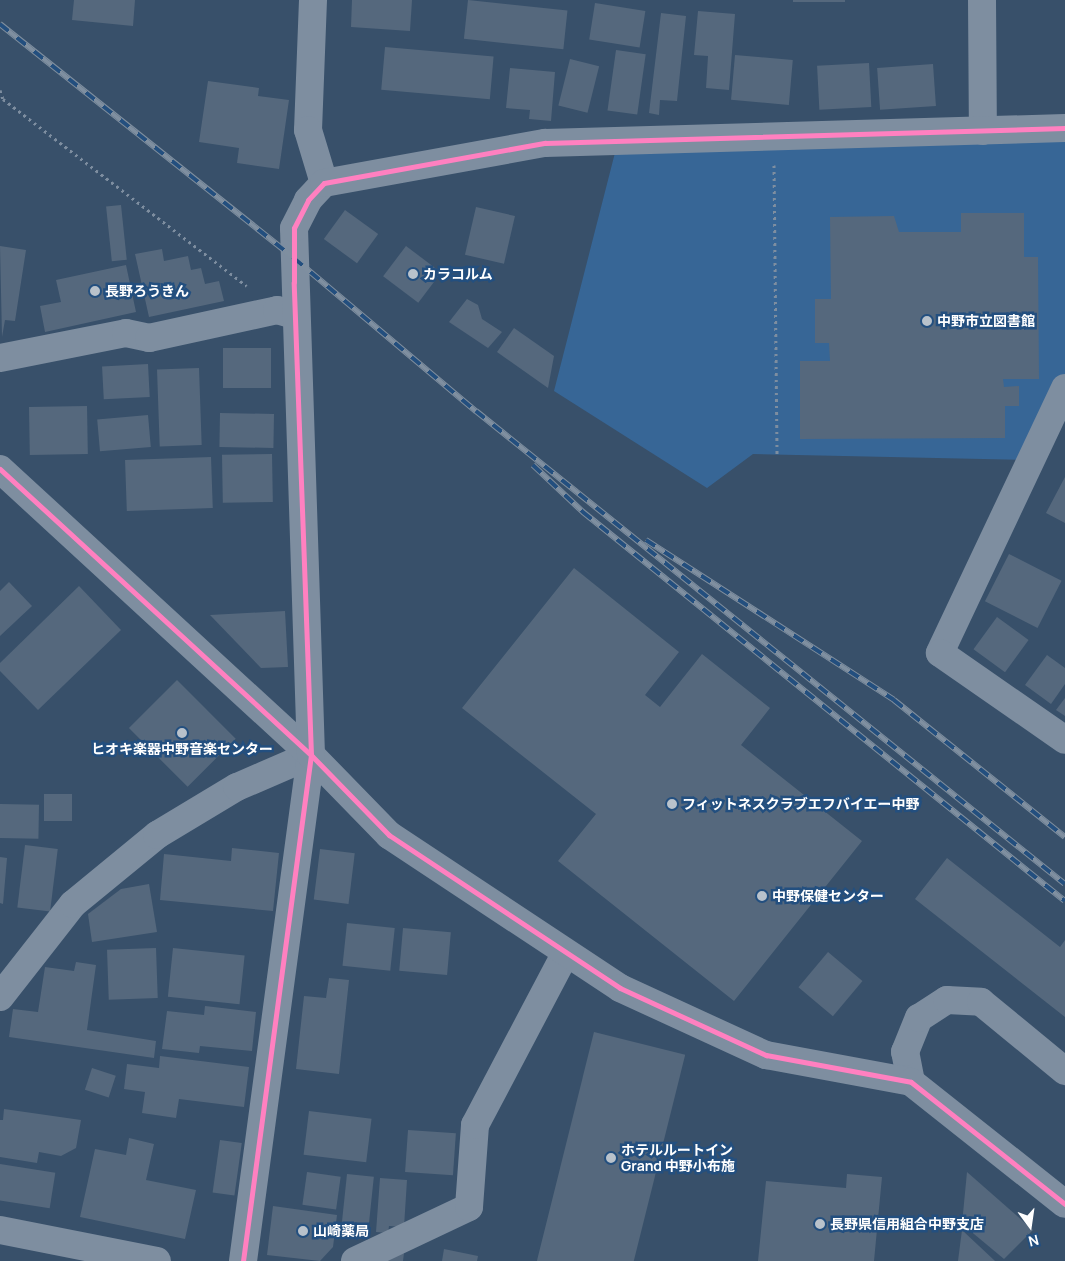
<!DOCTYPE html>
<html>
<head>
<meta charset="utf-8">
<style>
	body { margin:0 }
	#map { position:relative; width:1065px; height:1261px; overflow:hidden; background:#38506a; font-family:Manrope,"Noto Sans JP",sans-serif }
	div>[style] { position:absolute }
	[style*='--x'] { left:calc(var(--x)*1px); top:calc(var(--y)*1px); width:calc(var(--w)*1px); rotate:calc(var(--a)*1deg) }
	.green>* { inset:0; background:#376696 }
	.building>* { inset:0; background:#55687d; transform-origin:0 0 }
	.path>* { height:3px; margin-top:-1.5px; transform-origin:0; background:repeating-linear-gradient(90deg,#7e8ea0 0 2.5px,transparent 0 6.5px) }
	.minor>* { height:28px; margin:-14px; padding:0 14px; transform-origin:14px; border-radius:14px; background:#7e8ea0 }
	.tertiary>* { height:28px; margin:-14px; padding:0 14px; transform-origin:14px; border-radius:14px; background:#7e8ea0 }
	.rail>* { height:5.5px; margin-top:-2.75px; transform-origin:0; background:repeating-linear-gradient(90deg,#234f7f 0 11px,#7f8fa0 0 22px); box-sizing:border-box; border-block:1px solid #7f8fa0 }
	.cycleway>* { height:5px; margin:-2.5px; padding:0 2.5px; transform-origin:2.5px; border-radius:2.5px; background:#ff80c0 }
	.dots>* { width:14px; height:14px; translate:-50% -50%; box-sizing:border-box; border:2px solid #234f7f; border-radius:50% }
	span { translate:-50% -50%; white-space:nowrap; text-align:center; line-height:1.15; -webkit-text-stroke:5px #234f7f; paint-order:stroke }
	.poi-label { font-size:14px; color:#fff; font-weight:700 }
	.left { translate:0 -50%; text-align:left }
	.north { position:absolute; left:1005px; top:1201px; width:50px; height:50px; -webkit-text-stroke:4px #234f7f; paint-order:stroke; rotate:166deg; font-size:14px; font-weight:700; line-height:20px; text-align:center; color:#fff }
	.north::after { content:''; display:block; margin:auto; width:18px; height:22px; background:#fff; clip-path:polygon(50% 0,100% 100%,50% 72%,0 100%) }
</style>
</head>
<body>
<div id="map">
	<div class="green">
		<i style="clip-path:polygon(1065px 128px,1065px 388px,1029px 460px,753px 454px,707px 488px,554px 391px,618px 141px)"></i>
	</div>
	<div class="building">
		<i style="clip-path:polygon(74px 0,135px 0,133px 26px,72px 20px)"></i>
		<i style="clip-path:polygon(352px 0,412px 0,410px 31px,351px 27px)"></i>
		<i style="left:468px;top:0;width:100px;height:39px;rotate:6deg"></i>
		<i style="left:793px;top:0;width:52px;height:2px"></i>
		<i style="left:595px;top:3px;width:51px;height:37px;rotate:9deg"></i>
		<i style="clip-path:polygon(698px 11px,735px 14px,729px 90px,706px 88px,708px 56px,694px 55px)"></i>
		<i style="clip-path:polygon(661px 13px,686px 16px,677px 101px,660px 100px,659px 115px,649px 113px)"></i>
		<i style="left:385px;top:47px;width:109px;height:43px;rotate:5deg"></i>
		<i style="left:616px;top:50px;width:30px;height:61px;rotate:8deg"></i>
		<i style="left:735px;top:55px;width:58px;height:45px;rotate:5deg"></i>
		<i style="left:570px;top:59px;width:30px;height:48px;rotate:14deg"></i>
		<i style="left:869px;top:63px;width:44px;height:52px;rotate:87deg"></i>
		<i style="left:933px;top:64px;width:42px;height:56px;rotate:86deg"></i>
		<i style="clip-path:polygon(510px 68px,555px 72px,551px 121px,529px 119px,530px 110px,506px 108px)"></i>
		<i style="clip-path:polygon(208px 81px,259px 88px,258px 96px,289px 100px,279px 169px,237px 163px,239px 148px,199px 142px)"></i>
		<i style="left:121px;top:205px;width:55px;height:15px;rotate:84deg"></i>
		<i style="left:476px;top:207px;width:40px;height:49px;rotate:13deg"></i>
		<i style="left:345px;top:210px;width:41px;height:36px;rotate:36deg"></i>
		<i style="clip-path:polygon(961px 213px,1024px 213px,1024px 257px,1038px 257px,1039px 379px,1003px 379px,1004px 387px,1019px 386px,1019px 406px,1005px 406px,1005px 438px,800px 439px,800px 361px,830px 361px,829px 343px,815px 343px,815px 299px,831px 299px,830px 217px,894px 216px,899px 232px,961px 232px)"></i>
		<i style="clip-path:polygon(0 246px,26px 250px,15px 321px,5px 320px,2px 337px)"></i>
		<i style="left:406px;top:246px;width:44px;height:38px;rotate:37deg"></i>
		<i style="clip-path:polygon(162px 249px,164px 261px,188px 256px,191px 270px,201px 268px,205px 284px,219px 281px,224px 301px,149px 317px,135px 254px)"></i>
		<i style="clip-path:polygon(126px 265px,136px 312px,45px 332px,40px 306px,61px 302px,56px 280px)"></i>
		<i style="clip-path:polygon(467px 299px,478px 305px,482px 319px,502px 332px,488px 348px,449px 322px)"></i>
		<i style="clip-path:polygon(514px 328px,554px 356px,548px 388px,497px 352px)"></i>
		<i style="left:223px;top:348px;width:48px;height:40px"></i>
		<i style="left:148px;top:364px;width:33px;height:46px;rotate:87deg"></i>
		<i style="left:199px;top:368px;width:77px;height:42px;rotate:88deg"></i>
		<i style="left:87px;top:406px;width:48px;height:58px;rotate:89deg"></i>
		<i style="left:220px;top:413px;width:54px;height:34px;rotate:1deg"></i>
		<i style="left:148px;top:415px;width:32px;height:51px;rotate:85deg"></i>
		<i style="left:272px;top:454px;width:48px;height:50px;rotate:89deg"></i>
		<i style="left:211px;top:457px;width:51px;height:86px;rotate:88deg"></i>
		<i style="clip-path:polygon(1065px 477px,1065px 523px,1046px 513px)"></i>
		<i style="left:1009px;top:554px;width:59px;height:53px;rotate:27deg"></i>
		<i style="clip-path:polygon(574px 568px,679px 652px,645px 695px,660px 707px,702px 654px,770px 708px,741px 745px,862px 841px,734px 1001px,558px 861px,596px 814px,462px 708px)"></i>
		<i style="clip-path:polygon(9px 582px,32px 606px,0 636px,0 591px)"></i>
		<i style="clip-path:polygon(79px 586px,121px 630px,38px 710px,0 671px,0 663px)"></i>
		<i style="clip-path:polygon(285px 611px,288px 667px,261px 668px,210px 615px)"></i>
		<i style="left:997px;top:617px;width:39px;height:40px;rotate:36deg"></i>
		<i style="clip-path:polygon(1047px 655px,1065px 668px,1065px 684px,1051px 704px,1025px 685px)"></i>
		<i style="left:177px;top:680px;width:83px;height:68px;rotate:45deg"></i>
		<i style="clip-path:polygon(1065px 698px,1065px 716px,1056px 710px)"></i>
		<i style="left:44px;top:794px;width:28px;height:27px"></i>
		<i style="left:0;top:804px;width:39px;height:34px;rotate:1deg"></i>
		<i style="left:25px;top:845px;width:33px;height:63px;rotate:7deg"></i>
		<i style="clip-path:polygon(232px 848px,279px 853px,273px 911px,160px 900px,164px 854px,231px 861px)"></i>
		<i style="left:320px;top:849px;width:35px;height:51px;rotate:7deg"></i>
		<i style="clip-path:polygon(0 857px,7px 858px,3px 904px,0 903px)"></i>
		<i style="clip-path:polygon(947px 858px,1060px 947px,1065px 940px,1065px 1017px,915px 899px)"></i>
		<i style="clip-path:polygon(149px 884px,157px 932px,92px 942px,88px 914px,121px 889px)"></i>
		<i style="left:347px;top:923px;width:48px;height:43px;rotate:6deg"></i>
		<i style="left:403px;top:928px;width:48px;height:43px;rotate:5deg"></i>
		<i style="left:156px;top:948px;width:50px;height:49px;rotate:88deg"></i>
		<i style="left:173px;top:948px;width:72px;height:49px;rotate:6deg"></i>
		<i style="left:828px;top:952px;width:45px;height:46px;rotate:40deg"></i>
		<i style="clip-path:polygon(76px 962px,96px 965px,87px 1030px,156px 1041px,154px 1058px,9px 1037px,13px 1009px,38px 1012px,45px 967px,74px 971px)"></i>
		<i style="clip-path:polygon(329px 978px,349px 980px,339px 1074px,296px 1069px,304px 996px,326px 998px)"></i>
		<i style="clip-path:polygon(205px 1006px,256px 1012px,252px 1051px,200px 1046px,199px 1053px,162px 1049px,167px 1011px,204px 1015px)"></i>
		<i style="left:594px;top:1032px;width:94px;height:236px;rotate:14deg"></i>
		<i style="clip-path:polygon(160px 1056px,249px 1067px,244px 1107px,179px 1099px,176px 1118px,142px 1113px,145px 1092px,124px 1089px,127px 1064px,159px 1068px)"></i>
		<i style="left:92px;top:1068px;width:25px;height:23px;rotate:18deg"></i>
		<i style="clip-path:polygon(4px 1109px,81px 1120px,76px 1148px,61px 1156px,39px 1152px,37px 1163px,0 1157px,0 1120px,3px 1120px)"></i>
		<i style="left:309px;top:1111px;width:63px;height:44px;rotate:7deg"></i>
		<i style="left:408px;top:1130px;width:48px;height:42px;rotate:4deg"></i>
		<i style="clip-path:polygon(129px 1138px,154px 1144px,146px 1180px,196px 1190px,185px 1239px,80px 1217px,95px 1149px,126px 1155px)"></i>
		<i style="left:220px;top:1140px;width:22px;height:53px;rotate:8deg"></i>
		<i style="left:0;top:1164px;width:56px;height:36px;rotate:9deg"></i>
		<i style="left:307px;top:1172px;width:34px;height:33px;rotate:8deg"></i>
		<i style="clip-path:polygon(967px 1172px,1033px 1230px,1004px 1259px,962px 1224px)"></i>
		<i style="left:347px;top:1174px;width:27px;height:50px;rotate:6deg"></i>
		<i style="clip-path:polygon(847px 1174px,882px 1177px,874px 1261px,758px 1261px,766px 1181px,846px 1188px)"></i>
		<i style="clip-path:polygon(380px 1178px,407px 1180px,404px 1227px,389px 1226px,388px 1233px,376px 1232px)"></i>
		<i style="clip-path:polygon(273px 1206px,337px 1215px,333px 1247px,320px 1261px,267px 1255px)"></i>
		<i style="clip-path:polygon(962px 1230px,995px 1261px,958px 1261px)"></i>
		<i style="clip-path:polygon(444px 1249px,478px 1256px,477px 1261px,442px 1261px)"></i>
		<i style="clip-path:polygon(404px 1253px,403px 1261px,379px 1261px)"></i>
	</div>
	<div class="path">
		<i style="--x:0;--y:90;--w:9;--a:72"></i>
		<i style="--x:3;--y:99;--w:307;--a:37.5"></i>
		<i style="--x:774;--y:165;--w:290;--a:89.4"></i>
	</div>
	<div class="minor">
		<i style="--x:313;--y:0;--w:130;--a:92.2"></i>
		<i style="--x:308;--y:130;--w:55;--a:73.2"></i>
		<i style="--x:0;--y:358;--w:128;--a:-11.2"></i>
		<i style="--x:126;--y:333;--w:24;--a:12"></i>
		<i style="--x:149;--y:338;--w:131;--a:-12.3"></i>
		<i style="--x:277;--y:310;--w:18;--a:16"></i>
		<i style="--x:1065;--y:388;--w:293;--a:115.3"></i>
		<i style="--x:940;--y:653;--w:152;--a:34.8"></i>
		<i style="--x:0;--y:997;--w:118;--a:-51.9"></i>
		<i style="--x:73;--y:904;--w:109;--a:-39.4"></i>
		<i style="--x:157;--y:835;--w:93;--a:-31"></i>
		<i style="--x:237;--y:787;--w:81;--a:-23.4"></i>
		<i style="--x:911;--y:1082;--w:31;--a:-101"></i>
		<i style="--x:905;--y:1052;--w:37;--a:-68"></i>
		<i style="--x:919;--y:1018;--w:33;--a:-33"></i>
		<i style="--x:947;--y:1000;--w:34;--a:3"></i>
		<i style="--x:981;--y:1002;--w:109;--a:39.4"></i>
		<i style="--x:243;--y:1261;--w:511;--a:-82.35"></i>
		<i style="--x:355;--y:1261;--w:126;--a:-25.3"></i>
		<i style="--x:469;--y:1207;--w:82;--a:-85.8"></i>
		<i style="--x:475;--y:1125;--w:193;--a:-62.2"></i>
	</div>
	<div class="tertiary">
		<i style="--x:982;--y:0;--w:131;--a:89.6"></i>
		<i style="--x:0;--y:469;--w:423;--a:42.6"></i>
		<i style="--x:311;--y:755;--w:112;--a:45.7"></i>
		<i style="--x:389;--y:835;--w:277;--a:33.5"></i>
		<i style="--x:620;--y:988;--w:161;--a:24.7"></i>
		<i style="--x:766;--y:1055;--w:147;--a:10.5"></i>
		<i style="--x:911;--y:1082;--w:196;--a:38.4"></i>
		<i style="--x:311;--y:755;--w:527;--a:-91.85"></i>
		<i style="--x:294;--y:228;--w:31;--a:-63"></i>
		<i style="--x:308;--y:200;--w:23;--a:-47"></i>
		<i style="--x:324;--y:183;--w:225;--a:-10.3"></i>
		<i style="--x:545;--y:143;--w:520;--a:-1.65"></i>
		<i style="--x:0;--y:1230;--w:160;--a:11.2"></i>
	</div>
	<div class="rail">
		<i style="--x:0;--y:24;--w:376;--a:38.5"></i>
		<i style="--x:294;--y:258;--w:238;--a:40.1"></i>
		<i style="--x:476;--y:411;--w:755;--a:38.77"></i>
		<i style="--x:533;--y:465;--w:69;--a:43.2"></i>
		<i style="--x:583;--y:512;--w:619;--a:38.91"></i>
		<i style="--x:646;--y:540;--w:295;--a:32.8"></i>
		<i style="--x:894;--y:700;--w:219;--a:38.7"></i>
	</div>
	<div class="cycleway">
		<i style="--x:0;--y:469;--w:423;--a:42.6"></i>
		<i style="--x:311;--y:755;--w:112;--a:45.7"></i>
		<i style="--x:389;--y:835;--w:277;--a:33.5"></i>
		<i style="--x:620;--y:988;--w:161;--a:24.7"></i>
		<i style="--x:766;--y:1055;--w:147;--a:10.5"></i>
		<i style="--x:911;--y:1082;--w:196;--a:38.4"></i>
		<i style="--x:243;--y:1261;--w:511;--a:-82.35"></i>
		<i style="--x:311;--y:755;--w:473;--a:-92.1"></i>
		<i style="--x:294;--y:282;--w:54;--a:-90"></i>
		<i style="--x:294;--y:228;--w:31;--a:-63"></i>
		<i style="--x:308;--y:200;--w:23;--a:-47"></i>
		<i style="--x:324;--y:183;--w:225;--a:-10.3"></i>
		<i style="--x:545;--y:143;--w:520;--a:-1.65"></i>
	</div>
	<div class="dots">
		<i style="left:413px;top:274px;background:#b9c2cb"></i>
		<i style="left:95px;top:291px;background:#b9c2cb"></i>
		<i style="left:927px;top:321px;background:#b9c2cb"></i>
		<i style="left:182px;top:733px;background:#b9c2cb"></i>
		<i style="left:672px;top:804px;background:#b9c2cb"></i>
		<i style="left:762px;top:896px;background:#b9c2cb"></i>
		<i style="left:611px;top:1158px;background:#b9c2cb"></i>
		<i style="left:820px;top:1224px;background:#b9c2cb"></i>
		<i style="left:303px;top:1231px;background:#b9c2cb"></i>
	</div>
	<div class="poi-label">
		<span class="left" style="left:423px;top:274px">カラコルム</span>
		<span class="left" style="left:105px;top:291px">長野ろうきん</span>
		<span class="left" style="left:937px;top:321px">中野市立図書館</span>
		<span style="left:182px;top:749px">ヒオキ楽器中野音楽センター</span>
		<span class="left" style="left:682px;top:804px">フィットネスクラブエフバイエー中野</span>
		<span class="left" style="left:772px;top:896px">中野保健センター</span>
		<span class="left" style="left:621px;top:1158px">ホテルルートイン<br>Grand 中野小布施</span>
		<span class="left" style="left:830px;top:1224px">長野県信用組合中野支店</span>
		<span class="left" style="left:313px;top:1231px">山崎薬局</span>
	</div>
	<div class="north">N</div>
</div>
</body>
</html>
